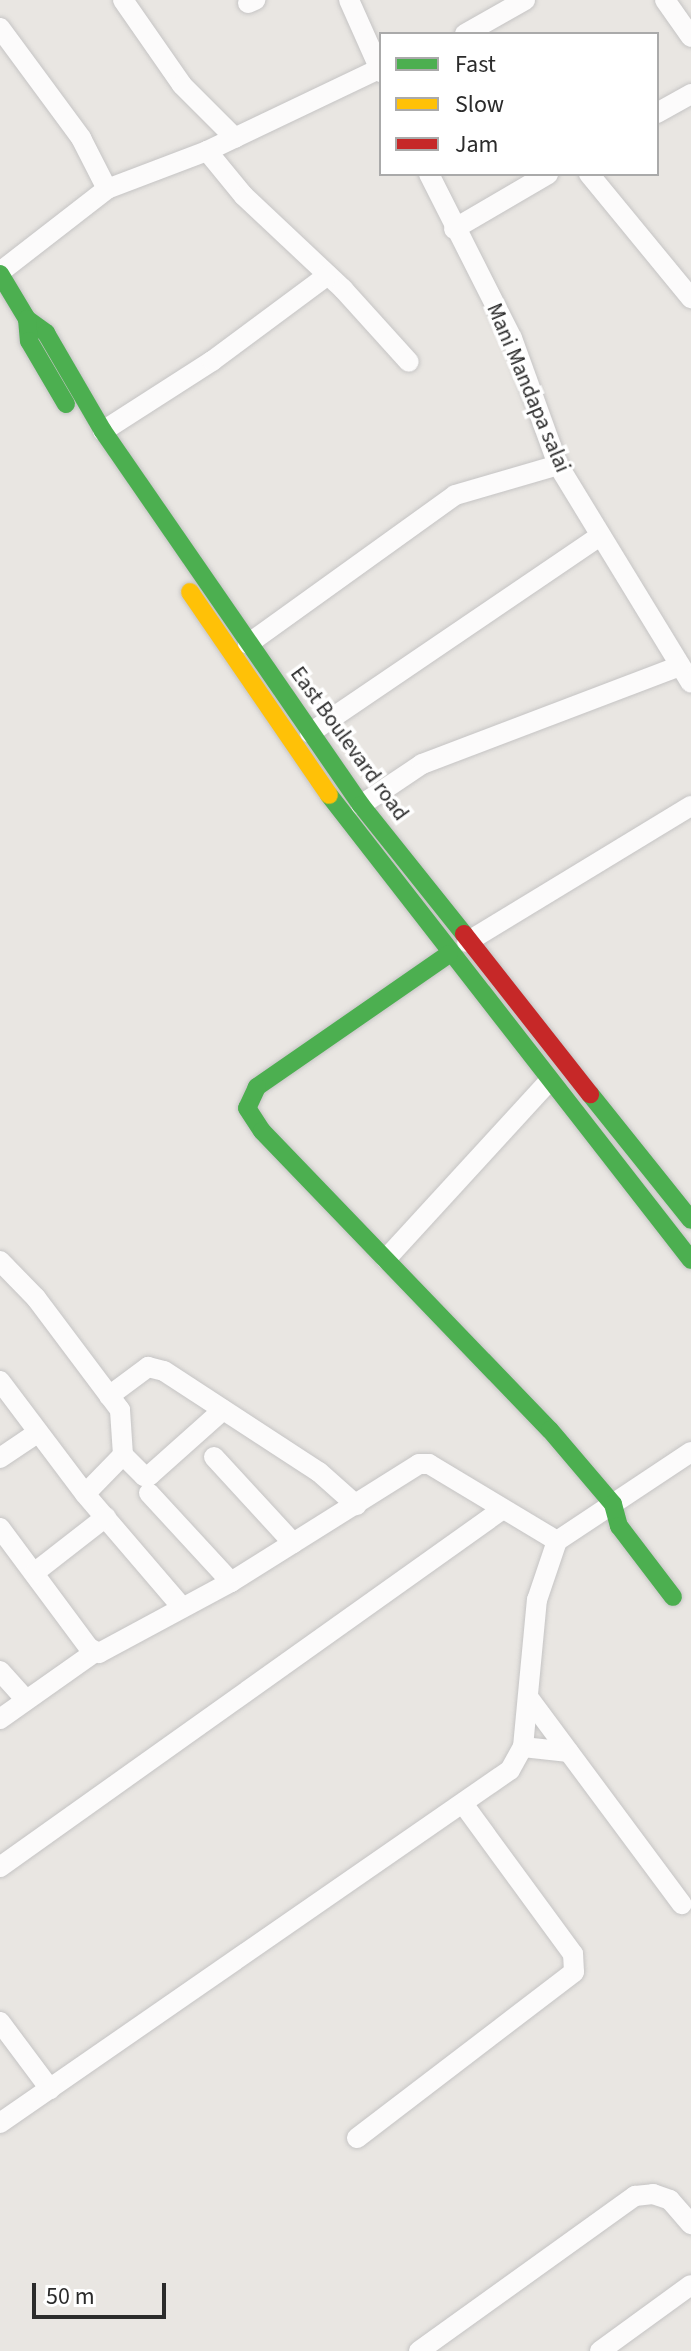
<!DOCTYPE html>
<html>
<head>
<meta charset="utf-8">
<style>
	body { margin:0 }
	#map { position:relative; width:691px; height:2351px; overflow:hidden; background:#e9e6e2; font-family:"Source Sans 3",sans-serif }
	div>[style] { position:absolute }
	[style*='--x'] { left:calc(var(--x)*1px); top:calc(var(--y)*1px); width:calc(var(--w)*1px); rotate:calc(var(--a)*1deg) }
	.roads { filter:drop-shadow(0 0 2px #c5c4c4) drop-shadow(0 0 2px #c5c4c4) }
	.street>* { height:20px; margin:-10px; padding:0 10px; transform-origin:10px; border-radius:10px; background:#fcfbfb }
	.fast>* { height:18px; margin:-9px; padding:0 9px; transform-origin:9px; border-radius:9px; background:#4caf50 }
	.slow>* { height:18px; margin:-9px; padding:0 9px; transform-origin:9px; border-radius:9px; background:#ffc107 }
	.jam>* { height:18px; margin:-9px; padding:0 9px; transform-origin:9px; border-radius:9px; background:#c62828 }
	span { translate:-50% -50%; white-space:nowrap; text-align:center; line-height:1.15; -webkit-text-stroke:7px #fff; paint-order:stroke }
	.street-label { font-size:22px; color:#2b2b2b }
	.legend { position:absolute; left:379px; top:32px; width:280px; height:144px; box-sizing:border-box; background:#fff; border:2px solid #aaa; margin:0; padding:10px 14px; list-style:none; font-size:24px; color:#2b2b2b }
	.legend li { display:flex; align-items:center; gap:16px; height:40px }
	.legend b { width:40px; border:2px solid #aaa }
	.scale { position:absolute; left:32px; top:2283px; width:134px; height:36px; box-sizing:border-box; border:4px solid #2b2b2b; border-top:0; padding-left:10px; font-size:24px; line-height:28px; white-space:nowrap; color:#2b2b2b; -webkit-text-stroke:6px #fff; paint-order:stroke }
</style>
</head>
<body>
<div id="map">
	<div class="roads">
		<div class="street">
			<i style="--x:123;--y:0;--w:103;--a:55.2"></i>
			<i style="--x:182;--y:85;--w:75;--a:45"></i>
			<i style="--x:349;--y:0;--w:79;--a:66"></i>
			<i style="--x:665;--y:0;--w:45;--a:54.9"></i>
			<i style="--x:248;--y:3;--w:8;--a:-23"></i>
			<i style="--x:0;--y:28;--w:137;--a:53.6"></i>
			<i style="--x:81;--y:138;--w:57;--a:63"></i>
			<i style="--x:465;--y:34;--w:69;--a:-29.5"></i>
			<i style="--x:657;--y:113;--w:39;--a:-29"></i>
			<i style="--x:207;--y:151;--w:58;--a:50.6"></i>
			<i style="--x:244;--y:196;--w:136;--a:43.2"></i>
			<i style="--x:343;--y:289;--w:98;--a:47.9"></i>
			<i style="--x:429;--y:174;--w:184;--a:63.2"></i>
			<i style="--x:512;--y:338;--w:135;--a:70.1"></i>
			<i style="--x:558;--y:465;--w:255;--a:58.6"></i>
			<i style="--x:589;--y:174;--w:161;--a:50.6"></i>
			<i style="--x:454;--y:229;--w:109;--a:-30.3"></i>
			<i style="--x:0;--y:272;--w:135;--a:-37.8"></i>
			<i style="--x:107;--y:189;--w:107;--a:-20.8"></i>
			<i style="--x:207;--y:151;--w:191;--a:-25.5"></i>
			<i style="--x:103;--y:431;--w:130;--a:-32.7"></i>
			<i style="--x:212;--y:361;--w:144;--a:-36.6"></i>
			<i style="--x:248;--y:644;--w:255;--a:-35.7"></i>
			<i style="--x:455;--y:495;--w:107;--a:-16.2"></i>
			<i style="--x:310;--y:733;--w:351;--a:-34.2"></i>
			<i style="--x:361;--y:805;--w:73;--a:-33.9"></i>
			<i style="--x:422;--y:764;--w:276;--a:-20.8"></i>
			<i style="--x:467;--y:942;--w:262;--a:-31.3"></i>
			<i style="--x:386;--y:1259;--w:241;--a:-47.5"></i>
			<i style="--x:0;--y:1261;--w:52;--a:45.8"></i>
			<i style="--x:36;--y:1298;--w:140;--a:53.1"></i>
			<i style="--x:120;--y:1410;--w:45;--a:86.2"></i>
			<i style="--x:123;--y:1455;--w:54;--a:134.3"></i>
			<i style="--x:0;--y:1381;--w:141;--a:53"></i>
			<i style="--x:85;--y:1494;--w:149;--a:49.4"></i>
			<i style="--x:109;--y:1396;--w:49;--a:-36.6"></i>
			<i style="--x:148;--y:1367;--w:16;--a:14"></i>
			<i style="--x:164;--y:1371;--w:185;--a:33.1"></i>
			<i style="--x:319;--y:1472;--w:50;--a:41.7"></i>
			<i style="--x:123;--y:1455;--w:30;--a:45"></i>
			<i style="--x:144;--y:1476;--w:6;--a:-9"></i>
			<i style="--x:150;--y:1475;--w:98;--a:-41.7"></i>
			<i style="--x:214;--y:1457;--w:117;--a:47.4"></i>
			<i style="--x:0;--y:1458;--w:45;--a:-34"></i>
			<i style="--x:149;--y:1493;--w:121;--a:47.3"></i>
			<i style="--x:0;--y:1528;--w:149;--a:53.4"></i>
			<i style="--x:89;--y:1648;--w:11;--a:27"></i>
			<i style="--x:99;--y:1653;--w:150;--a:-28.3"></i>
			<i style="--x:231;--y:1582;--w:222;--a:-32.1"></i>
			<i style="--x:419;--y:1464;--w:10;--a:0"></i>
			<i style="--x:429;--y:1464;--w:149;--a:31"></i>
			<i style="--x:557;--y:1541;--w:161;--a:-33.6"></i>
			<i style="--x:34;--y:1573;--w:91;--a:-37.9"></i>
			<i style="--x:0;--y:1671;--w:39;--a:48"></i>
			<i style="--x:528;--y:1697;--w:258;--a:53.4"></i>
			<i style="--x:0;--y:1719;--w:116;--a:-35.2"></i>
			<i style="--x:523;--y:1747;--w:46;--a:6.2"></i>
			<i style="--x:0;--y:1867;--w:614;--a:-35.45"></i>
			<i style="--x:0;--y:2022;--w:84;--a:53.3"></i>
			<i style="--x:0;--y:2123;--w:620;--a:-34.69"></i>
			<i style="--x:510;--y:1770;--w:26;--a:-61"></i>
			<i style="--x:523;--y:1747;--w:148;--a:-84.6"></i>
			<i style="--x:537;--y:1600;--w:62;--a:-71.3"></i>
			<i style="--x:357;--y:2138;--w:273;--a:-37.4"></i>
			<i style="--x:574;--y:1972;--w:18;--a:-93"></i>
			<i style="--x:573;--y:1954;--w:185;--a:-126.2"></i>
			<i style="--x:419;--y:2351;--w:266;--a:-35.7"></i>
			<i style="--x:635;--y:2196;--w:18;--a:-6"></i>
			<i style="--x:653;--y:2194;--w:18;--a:19"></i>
			<i style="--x:670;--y:2200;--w:32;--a:49"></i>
			<i style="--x:600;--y:2351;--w:112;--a:-36"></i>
		</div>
		<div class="fast">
			<i style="--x:0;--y:274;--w:52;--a:59"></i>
			<i style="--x:27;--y:319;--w:24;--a:36"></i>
			<i style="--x:46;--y:333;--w:113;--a:59.8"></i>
			<i style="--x:103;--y:431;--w:454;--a:55.4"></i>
			<i style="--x:361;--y:805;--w:165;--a:51.4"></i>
			<i style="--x:27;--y:319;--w:22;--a:85"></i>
			<i style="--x:29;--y:341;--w:73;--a:59.6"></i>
			<i style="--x:329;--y:795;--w:589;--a:52.1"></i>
			<i style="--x:449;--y:954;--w:234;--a:145.3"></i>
			<i style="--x:257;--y:1087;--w:23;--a:115"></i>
			<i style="--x:247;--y:1108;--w:27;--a:57"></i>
			<i style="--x:262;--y:1131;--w:415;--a:46.1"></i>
			<i style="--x:550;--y:1430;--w:97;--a:49.6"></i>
			<i style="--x:613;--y:1504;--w:23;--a:75"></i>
			<i style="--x:619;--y:1526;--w:89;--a:52.7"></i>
			<i style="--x:590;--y:1094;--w:161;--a:51.3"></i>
		</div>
		<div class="slow">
			<i style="--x:190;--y:592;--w:246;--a:55.6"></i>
		</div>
		<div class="jam">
			<i style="--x:464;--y:934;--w:204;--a:51.8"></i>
		</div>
	</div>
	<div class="street-label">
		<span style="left:528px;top:388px;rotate:67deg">Mani Mandapa salai</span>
		<span style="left:349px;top:744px;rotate:54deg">East Boulevard road</span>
	</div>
	<ul class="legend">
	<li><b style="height:10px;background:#4caf50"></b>Fast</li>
	<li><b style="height:10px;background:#ffc107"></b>Slow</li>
	<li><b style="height:10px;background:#c62828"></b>Jam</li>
	</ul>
	<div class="scale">50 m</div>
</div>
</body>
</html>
